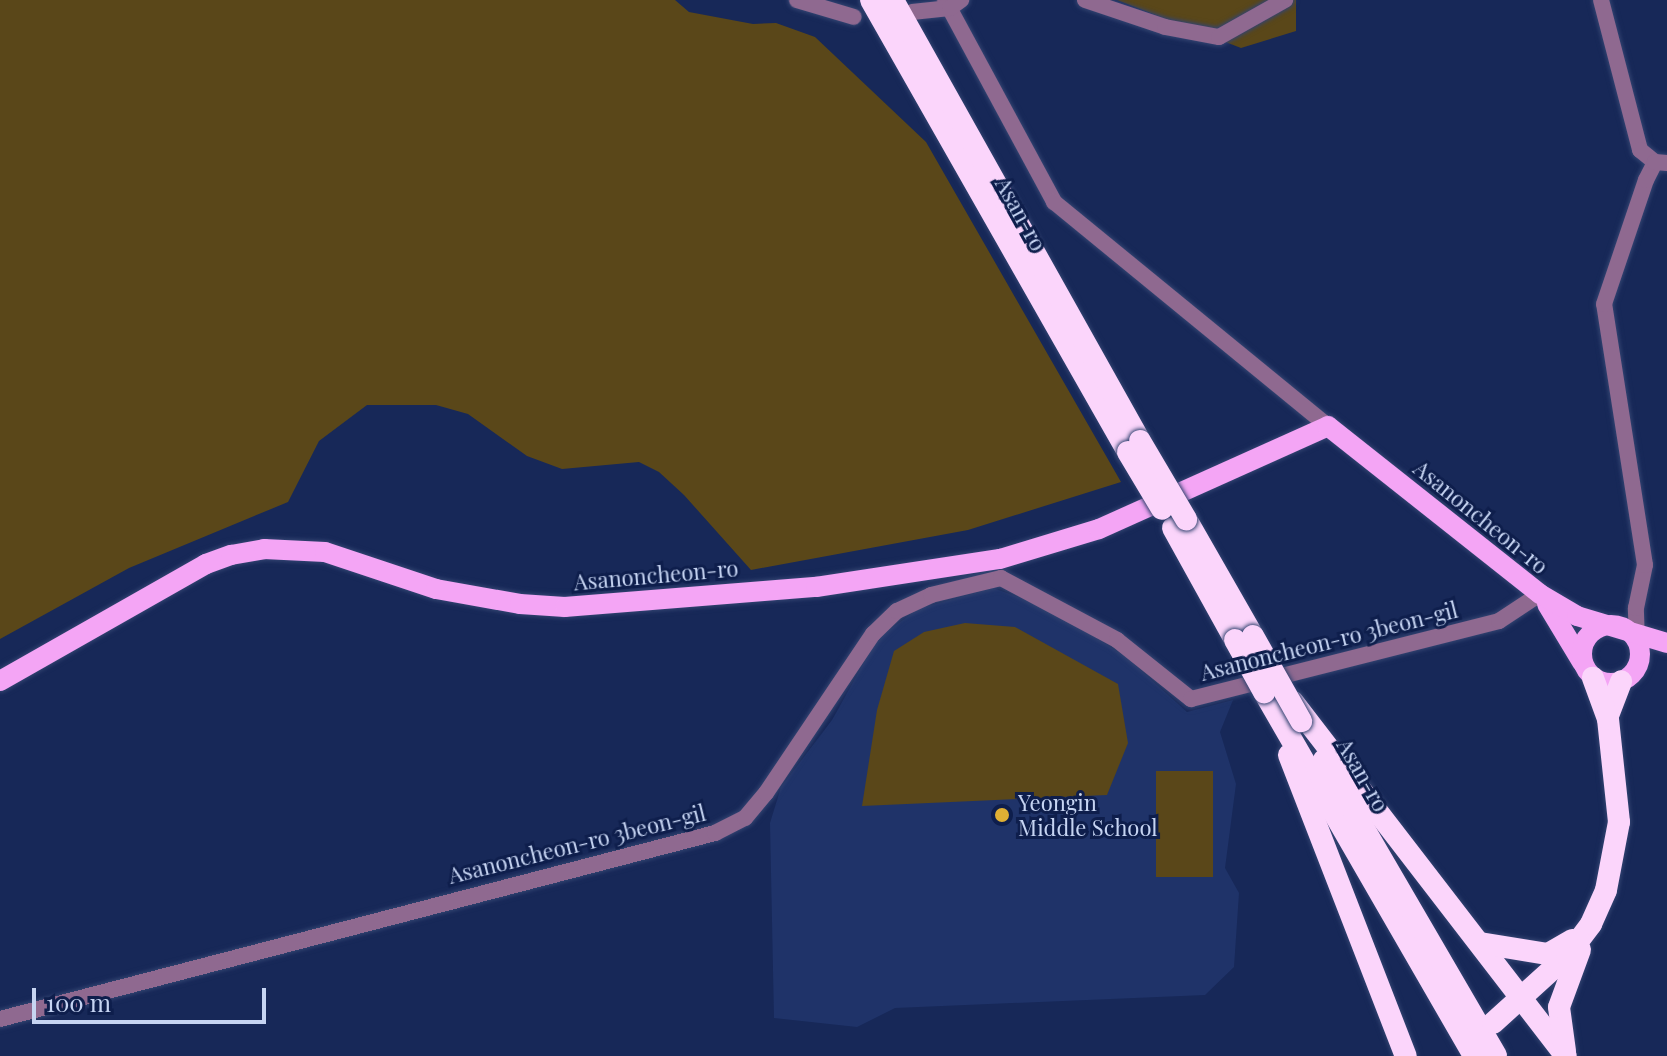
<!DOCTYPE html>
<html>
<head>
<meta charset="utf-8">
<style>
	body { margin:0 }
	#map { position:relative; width:1667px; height:1056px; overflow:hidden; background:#172858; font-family:"Playfair Display",serif }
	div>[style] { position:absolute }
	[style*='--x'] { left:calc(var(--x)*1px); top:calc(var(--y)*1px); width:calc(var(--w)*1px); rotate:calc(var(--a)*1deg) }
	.built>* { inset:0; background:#1f3369 }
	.green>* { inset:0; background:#5a4719; transform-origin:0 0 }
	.roads { filter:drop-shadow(0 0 2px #334471) drop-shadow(0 0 2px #334471) }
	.minor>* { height:16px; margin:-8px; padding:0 8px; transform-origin:8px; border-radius:8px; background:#8f6990 }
	.major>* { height:20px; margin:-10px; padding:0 10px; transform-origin:10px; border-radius:10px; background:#f4a5f5 }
	.major>.ring { margin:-10px; padding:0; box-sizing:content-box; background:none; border:20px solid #f4a5f5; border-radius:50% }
	.highway>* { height:22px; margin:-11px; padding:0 11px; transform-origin:11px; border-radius:11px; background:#fbd5fb }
	.bridges { filter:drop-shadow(0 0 2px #334471) drop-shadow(0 0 2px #334471) }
	.highway-bridge>* { height:22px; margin:-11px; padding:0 11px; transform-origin:11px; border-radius:11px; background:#fbd5fb }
	.dots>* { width:22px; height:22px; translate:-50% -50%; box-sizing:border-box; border:4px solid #0e1e4c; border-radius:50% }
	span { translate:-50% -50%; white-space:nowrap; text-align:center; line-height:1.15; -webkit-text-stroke:6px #0e1e4c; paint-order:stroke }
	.street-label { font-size:22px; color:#c6d4f2 }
	.poi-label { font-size:22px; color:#c6d4f2 }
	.left { translate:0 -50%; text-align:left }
	.scale { position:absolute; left:32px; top:988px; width:234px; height:36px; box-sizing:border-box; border:4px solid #c6d4f2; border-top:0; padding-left:10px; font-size:24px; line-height:28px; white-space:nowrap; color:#c6d4f2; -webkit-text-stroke:6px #0e1e4c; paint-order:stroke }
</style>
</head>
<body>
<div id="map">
	<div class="built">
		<i style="clip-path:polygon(993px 588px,1049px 608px,1126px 657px,1187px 712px,1233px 700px,1220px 732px,1236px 784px,1225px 868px,1239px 893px,1234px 967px,1205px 995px,895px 1008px,857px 1027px,774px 1018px,770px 823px,781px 787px,832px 720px,877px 639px,918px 609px)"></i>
	</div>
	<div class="green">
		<i style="clip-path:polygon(0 0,675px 0,689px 12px,753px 24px,776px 23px,815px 37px,926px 142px,1121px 482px,968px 530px,751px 570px,684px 495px,659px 472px,639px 462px,562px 469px,527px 456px,468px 414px,436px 405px,367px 405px,319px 441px,288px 502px,129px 568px,0 639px)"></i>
		<i style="clip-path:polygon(1117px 0,1296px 0,1296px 31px,1241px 48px)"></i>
		<i style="clip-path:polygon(965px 623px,1015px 627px,1118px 684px,1128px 743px,1107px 795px,862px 806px,877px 710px,894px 651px,924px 632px)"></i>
		<i style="left:1213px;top:771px;width:106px;height:57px;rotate:90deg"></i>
	</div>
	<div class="roads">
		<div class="minor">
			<i style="--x:797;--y:0;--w:59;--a:16.6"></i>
			<i style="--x:945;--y:0;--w:230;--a:61.6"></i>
			<i style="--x:1054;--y:202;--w:354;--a:39.3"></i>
			<i style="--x:1085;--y:0;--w:84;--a:18.6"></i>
			<i style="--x:1165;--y:27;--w:55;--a:10.5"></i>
			<i style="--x:1219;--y:37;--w:76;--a:-29.3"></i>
			<i style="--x:1601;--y:0;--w:155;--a:75.4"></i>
			<i style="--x:1640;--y:150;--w:19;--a:39"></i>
			<i style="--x:912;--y:12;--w:38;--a:-6"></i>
			<i style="--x:950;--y:8;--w:14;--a:-36"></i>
			<i style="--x:1637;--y:642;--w:34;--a:-92"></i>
			<i style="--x:1636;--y:608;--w:44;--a:-78.2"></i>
			<i style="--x:1645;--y:565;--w:264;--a:-98.9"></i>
			<i style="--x:1604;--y:304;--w:131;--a:-71.3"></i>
			<i style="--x:1646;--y:180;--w:20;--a:-63"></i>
			<i style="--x:1655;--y:162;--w:12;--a:5"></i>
			<i style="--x:0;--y:1019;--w:739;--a:-14.58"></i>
			<i style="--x:715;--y:833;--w:34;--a:-27"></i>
			<i style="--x:745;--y:818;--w:33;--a:-50"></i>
			<i style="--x:766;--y:793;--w:192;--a:-56.1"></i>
			<i style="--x:873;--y:634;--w:33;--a:-44"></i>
			<i style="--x:897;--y:611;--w:38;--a:-25"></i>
			<i style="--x:931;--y:595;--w:72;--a:-13.7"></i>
			<i style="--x:1001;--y:578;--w:132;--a:28.1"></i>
			<i style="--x:1117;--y:640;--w:95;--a:38.6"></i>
			<i style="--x:1191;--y:699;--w:318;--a:-14.2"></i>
			<i style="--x:1499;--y:621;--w:49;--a:-33.4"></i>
		</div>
		<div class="major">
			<i style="--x:1547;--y:604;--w:68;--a:58.9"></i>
			<i class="ring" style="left:1582px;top:625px;width:38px;height:38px"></i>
			<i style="--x:0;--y:681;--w:237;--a:-29.6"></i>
			<i style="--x:206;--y:564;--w:27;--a:-20"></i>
			<i style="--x:231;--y:555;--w:34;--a:-10"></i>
			<i style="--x:264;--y:549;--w:61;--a:2.8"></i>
			<i style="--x:325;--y:552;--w:117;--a:18.4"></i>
			<i style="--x:436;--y:589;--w:85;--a:10.1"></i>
			<i style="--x:520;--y:604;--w:45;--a:3.8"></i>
			<i style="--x:565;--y:607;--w:252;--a:-4.6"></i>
			<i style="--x:816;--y:587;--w:186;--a:-8.7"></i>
			<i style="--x:1000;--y:559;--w:103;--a:-16.9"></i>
			<i style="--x:1099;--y:529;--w:251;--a:-24.2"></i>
			<i style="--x:1328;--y:426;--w:270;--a:38.4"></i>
			<i style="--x:1540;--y:594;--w:43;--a:30.7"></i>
			<i style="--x:1577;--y:616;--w:94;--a:16.7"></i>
		</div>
		<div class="highway">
			<i style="--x:871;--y:0;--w:520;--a:60.38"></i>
			<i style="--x:893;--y:0;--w:505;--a:60.75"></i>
			<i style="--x:1186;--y:519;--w:135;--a:60.2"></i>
			<i style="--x:1173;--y:528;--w:128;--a:61"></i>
			<i style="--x:1264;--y:692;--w:420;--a:60"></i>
			<i style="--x:1293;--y:702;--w:447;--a:52.4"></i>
			<i style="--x:1609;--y:713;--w:34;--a:-69"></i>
			<i style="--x:1289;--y:755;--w:323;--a:68.8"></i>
			<i style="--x:1324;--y:760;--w:342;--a:59.8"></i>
			<i style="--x:1480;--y:943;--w:69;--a:9.2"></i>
			<i style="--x:1548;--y:954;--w:28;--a:-30"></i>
			<i style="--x:1493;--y:1023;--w:100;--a:-42.2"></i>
			<i style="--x:1567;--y:956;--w:40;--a:-53"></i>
			<i style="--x:1591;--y:924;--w:37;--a:-66"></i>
			<i style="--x:1606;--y:890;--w:69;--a:-79.2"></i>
			<i style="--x:1619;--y:822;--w:104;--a:-96.1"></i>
			<i style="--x:1608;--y:719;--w:44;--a:-110.1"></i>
			<i style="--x:1565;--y:1051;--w:44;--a:-97.8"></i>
			<i style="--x:1559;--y:1007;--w:61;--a:-69.8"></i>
		</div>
	</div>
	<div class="bridges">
		<div class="highway-bridge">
			<i style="--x:1140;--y:441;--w:91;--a:59.5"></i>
			<i style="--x:1128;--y:452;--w:66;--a:59.2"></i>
			<i style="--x:1253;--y:636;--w:98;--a:60.5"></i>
			<i style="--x:1235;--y:640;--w:60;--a:60.9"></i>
		</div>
	</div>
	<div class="dots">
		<i style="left:1002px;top:815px;background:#e0b034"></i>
	</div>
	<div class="street-label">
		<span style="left:1021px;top:214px;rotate:61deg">Asan-ro</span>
		<span style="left:1481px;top:517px;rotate:39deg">Asanoncheon-ro</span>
		<span style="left:656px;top:575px;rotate:-5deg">Asanoncheon-ro</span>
		<span style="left:1329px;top:641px;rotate:-14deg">Asanoncheon-ro 3beon-gil</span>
		<span style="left:1363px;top:775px;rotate:60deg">Asan-ro</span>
		<span style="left:577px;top:844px;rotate:-14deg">Asanoncheon-ro 3beon-gil</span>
	</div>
	<div class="poi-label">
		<span class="left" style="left:1018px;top:815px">Yeongin<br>Middle School</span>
	</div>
	<div class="scale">100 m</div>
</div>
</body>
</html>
